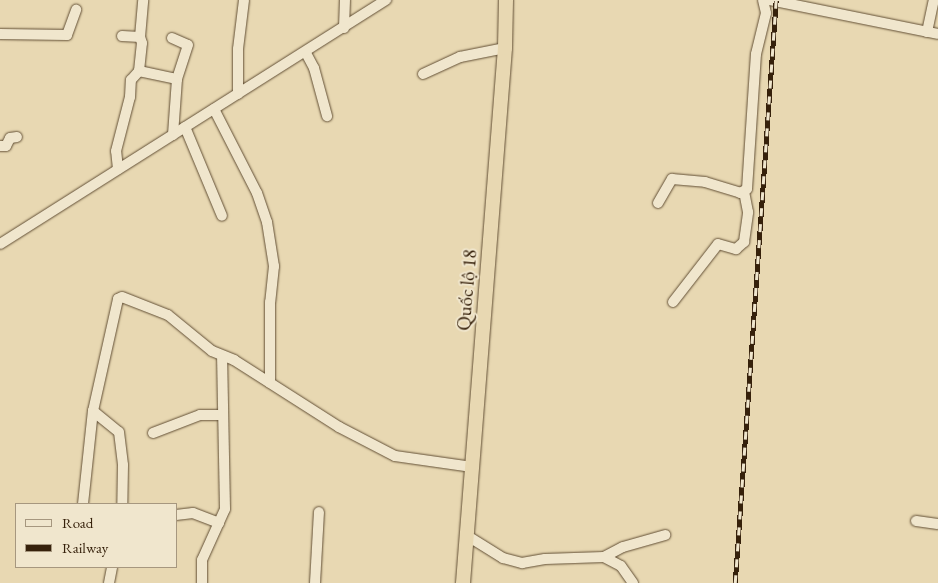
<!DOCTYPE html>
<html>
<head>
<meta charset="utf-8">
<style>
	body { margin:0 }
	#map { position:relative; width:938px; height:583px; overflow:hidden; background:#e8d8b2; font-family:"EB Garamond",serif }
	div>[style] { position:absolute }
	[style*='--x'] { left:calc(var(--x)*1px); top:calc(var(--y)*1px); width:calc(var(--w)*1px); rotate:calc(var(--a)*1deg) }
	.roads { filter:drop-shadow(0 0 1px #624f35) drop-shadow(0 0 1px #624f35) }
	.minor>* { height:10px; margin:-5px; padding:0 5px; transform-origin:5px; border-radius:5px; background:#f0e6cd }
	.highway>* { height:14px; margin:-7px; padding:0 7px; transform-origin:7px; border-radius:7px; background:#e8d8b2 }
	.rail>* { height:4.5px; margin-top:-2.25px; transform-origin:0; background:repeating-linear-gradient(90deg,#f0e6cd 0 8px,#36210b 0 16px); box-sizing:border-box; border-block:1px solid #36210b }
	span { translate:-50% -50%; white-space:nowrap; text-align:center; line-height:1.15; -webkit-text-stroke:4px #f0e6cd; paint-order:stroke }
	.street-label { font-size:19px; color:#36210b }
	.legend { position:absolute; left:15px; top:503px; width:162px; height:65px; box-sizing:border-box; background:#f0e6cd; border:1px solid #a6977f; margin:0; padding:6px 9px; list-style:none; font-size:15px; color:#36210b }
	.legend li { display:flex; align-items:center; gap:10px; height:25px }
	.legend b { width:25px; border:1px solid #a6977f }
</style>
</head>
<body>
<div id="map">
	<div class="roads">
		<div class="minor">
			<i style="--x:770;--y:0;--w:171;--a:11.4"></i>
			<i style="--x:344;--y:28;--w:28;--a:-88"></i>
			<i style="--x:927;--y:32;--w:33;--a:-78"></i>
			<i style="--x:0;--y:34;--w:67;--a:0.9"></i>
			<i style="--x:67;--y:35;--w:27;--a:-70"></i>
			<i style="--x:140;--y:37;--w:37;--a:-85"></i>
			<i style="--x:172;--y:38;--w:17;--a:24"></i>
			<i style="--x:188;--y:45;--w:36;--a:108"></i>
			<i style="--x:177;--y:79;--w:56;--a:94.1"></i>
			<i style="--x:306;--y:53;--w:17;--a:62"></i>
			<i style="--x:314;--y:68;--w:50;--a:74.8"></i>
			<i style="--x:139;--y:71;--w:39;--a:12"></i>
			<i style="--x:423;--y:74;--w:41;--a:-24.7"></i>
			<i style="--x:460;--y:57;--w:46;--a:-11.3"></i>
			<i style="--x:238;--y:94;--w:45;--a:-90"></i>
			<i style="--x:238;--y:49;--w:49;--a:-83"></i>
			<i style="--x:214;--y:109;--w:94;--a:62.9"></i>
			<i style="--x:257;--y:193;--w:31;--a:71"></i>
			<i style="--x:267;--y:222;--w:45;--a:81"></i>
			<i style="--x:274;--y:266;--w:36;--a:96"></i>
			<i style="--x:270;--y:302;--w:81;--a:90"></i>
			<i style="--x:185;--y:127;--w:96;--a:67.4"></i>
			<i style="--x:0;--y:146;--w:6;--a:0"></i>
			<i style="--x:6;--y:146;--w:9;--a:-63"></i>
			<i style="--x:10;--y:138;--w:7;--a:-8"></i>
			<i style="--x:118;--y:169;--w:18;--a:-96"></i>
			<i style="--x:116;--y:151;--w:56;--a:-75.5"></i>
			<i style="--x:130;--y:97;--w:17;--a:-87"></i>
			<i style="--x:131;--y:80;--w:12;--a:-48"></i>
			<i style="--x:139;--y:71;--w:28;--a:-84"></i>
			<i style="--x:142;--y:43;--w:6;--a:-108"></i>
			<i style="--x:140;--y:37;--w:18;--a:-177"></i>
			<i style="--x:658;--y:203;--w:28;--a:-60"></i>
			<i style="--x:672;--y:179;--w:33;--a:5"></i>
			<i style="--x:705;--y:182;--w:37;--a:17"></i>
			<i style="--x:740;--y:193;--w:8;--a:-30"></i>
			<i style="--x:747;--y:189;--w:135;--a:-86.2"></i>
			<i style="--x:756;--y:54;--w:42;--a:-76.3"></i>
			<i style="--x:766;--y:13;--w:13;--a:-103"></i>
			<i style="--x:0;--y:244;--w:457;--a:-32.3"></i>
			<i style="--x:673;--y:302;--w:73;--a:-52.2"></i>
			<i style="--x:718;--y:244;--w:19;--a:16"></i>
			<i style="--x:736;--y:249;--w:11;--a:-41"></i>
			<i style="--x:744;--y:242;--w:30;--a:-82"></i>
			<i style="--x:748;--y:212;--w:20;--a:-101"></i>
			<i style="--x:93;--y:411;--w:33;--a:39"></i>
			<i style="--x:119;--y:432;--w:33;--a:83"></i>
			<i style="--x:123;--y:465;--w:39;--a:91"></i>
			<i style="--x:153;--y:433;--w:50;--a:-21"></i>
			<i style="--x:200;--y:415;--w:23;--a:0"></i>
			<i style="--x:83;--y:504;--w:94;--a:-83.9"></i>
			<i style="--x:93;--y:411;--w:115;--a:-77.4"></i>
			<i style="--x:118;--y:299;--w:4;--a:-27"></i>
			<i style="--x:122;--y:297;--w:49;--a:21.4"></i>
			<i style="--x:168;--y:315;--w:57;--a:39.3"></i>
			<i style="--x:212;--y:351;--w:24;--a:22"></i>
			<i style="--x:234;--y:360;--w:125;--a:32.5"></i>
			<i style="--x:339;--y:427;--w:63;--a:27.4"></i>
			<i style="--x:395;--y:456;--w:78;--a:8.1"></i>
			<i style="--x:176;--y:515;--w:17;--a:-7"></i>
			<i style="--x:193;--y:513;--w:28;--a:21"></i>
			<i style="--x:916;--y:521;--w:22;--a:8"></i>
			<i style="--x:466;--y:535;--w:44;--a:31.9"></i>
			<i style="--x:503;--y:558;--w:20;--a:15"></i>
			<i style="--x:522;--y:563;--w:23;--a:-10"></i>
			<i style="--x:545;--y:559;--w:59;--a:-1.9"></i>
			<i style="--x:604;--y:557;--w:19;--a:28"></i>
			<i style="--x:621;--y:566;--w:21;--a:55"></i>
			<i style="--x:604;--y:557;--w:21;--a:-28"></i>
			<i style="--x:623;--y:547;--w:44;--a:-15.9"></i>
			<i style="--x:109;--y:583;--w:16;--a:-79"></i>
			<i style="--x:202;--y:583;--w:23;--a:-90"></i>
			<i style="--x:202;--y:560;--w:56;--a:-65.7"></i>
			<i style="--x:225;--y:509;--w:153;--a:-91.1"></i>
			<i style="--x:315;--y:583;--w:71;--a:-86.8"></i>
		</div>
		<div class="highway">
			<i style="--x:463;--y:583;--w:537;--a:-85.51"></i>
			<i style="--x:505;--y:48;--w:48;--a:-88.8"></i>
		</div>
	</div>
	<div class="rail">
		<i style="--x:735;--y:583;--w:584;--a:-85.98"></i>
	</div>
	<div class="street-label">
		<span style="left:467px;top:290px;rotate:-85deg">Quốc lộ 18</span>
	</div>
	<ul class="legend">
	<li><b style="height:6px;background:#f0e6cd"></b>Road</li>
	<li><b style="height:6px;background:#36210b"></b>Railway</li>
	</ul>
</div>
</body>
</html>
